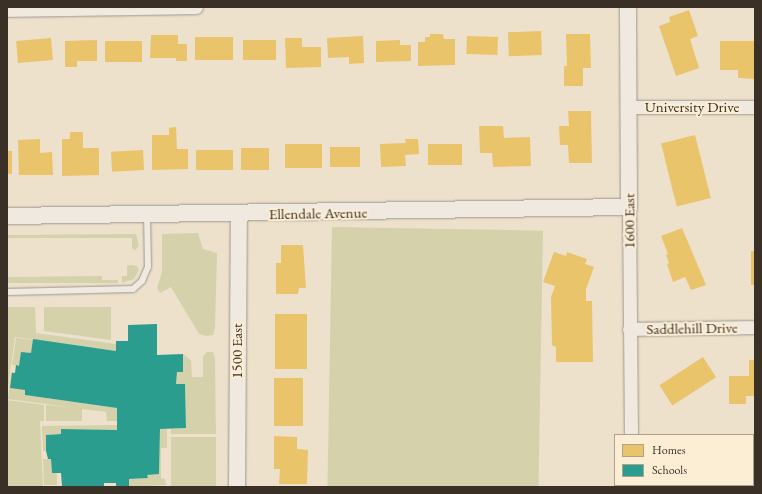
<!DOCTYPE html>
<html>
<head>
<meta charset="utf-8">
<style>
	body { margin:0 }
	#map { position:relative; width:762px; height:494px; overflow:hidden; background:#ede1cc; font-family:"EB Garamond",serif }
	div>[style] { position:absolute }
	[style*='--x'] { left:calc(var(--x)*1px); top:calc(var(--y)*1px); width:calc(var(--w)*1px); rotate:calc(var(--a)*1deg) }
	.green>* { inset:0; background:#d4d1ab; transform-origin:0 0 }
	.homes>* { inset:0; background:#e9c46a; transform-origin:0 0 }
	.schools>* { inset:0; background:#2a9d8f }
	.roads { filter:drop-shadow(0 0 1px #9f978b) drop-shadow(0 0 1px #9f978b) }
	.service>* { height:6px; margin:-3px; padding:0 3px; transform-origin:3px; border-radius:3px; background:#efe9df }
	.minor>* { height:13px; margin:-6.5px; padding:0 6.5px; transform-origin:6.5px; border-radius:6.5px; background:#efe9df }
	.tertiary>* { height:16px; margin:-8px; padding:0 8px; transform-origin:8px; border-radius:8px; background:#efe9df }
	span { translate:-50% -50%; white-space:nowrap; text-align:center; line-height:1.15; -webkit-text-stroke:4px #fceed5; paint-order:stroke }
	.street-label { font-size:15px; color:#3a3025 }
	.frame { position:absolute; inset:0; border:8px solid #3a3025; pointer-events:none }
	.legend { position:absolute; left:614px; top:434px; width:140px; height:52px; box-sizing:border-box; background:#fceed5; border:1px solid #aea28f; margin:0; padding:5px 7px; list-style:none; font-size:12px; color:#3a3025 }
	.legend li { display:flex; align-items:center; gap:8px; height:20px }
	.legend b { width:20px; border:1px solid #aea28f }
</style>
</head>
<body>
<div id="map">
	<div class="green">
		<i style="left:332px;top:227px;width:211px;height:260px;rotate:1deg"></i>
		<i style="clip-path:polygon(198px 233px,203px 249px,217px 253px,215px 328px,213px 335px,206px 336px,199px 334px,171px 287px,160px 293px,157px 288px,162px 272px,162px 234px)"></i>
		<i style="clip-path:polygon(136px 234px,139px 246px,135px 250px,132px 248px,132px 238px,7px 238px,7px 235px)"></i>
		<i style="clip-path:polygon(130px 265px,137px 266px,139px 270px,134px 279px,122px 283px,122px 276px,127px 276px,127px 266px)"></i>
		<i style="clip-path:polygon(102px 276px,102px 280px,118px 280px,118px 283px,7px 283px,7px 277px)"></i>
		<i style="clip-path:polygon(7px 307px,35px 307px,36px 333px,116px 344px,116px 351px,15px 337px,7px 395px)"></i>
		<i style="clip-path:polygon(44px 307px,111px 307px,111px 340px,44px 331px)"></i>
		<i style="clip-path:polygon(16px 338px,33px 340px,31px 353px,19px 366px,12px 365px)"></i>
		<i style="clip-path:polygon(207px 352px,213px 352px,215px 359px,216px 434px,171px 434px,171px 429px,186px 428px,185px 384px,176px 384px,177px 372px,183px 371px,183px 354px,191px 360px,192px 377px,203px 377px,203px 356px)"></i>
		<i style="clip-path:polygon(11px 372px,15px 372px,11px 388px,25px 390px,25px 395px,117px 408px,117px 421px,107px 421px,106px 412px,82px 409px,82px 421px,46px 421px,46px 405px,68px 407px,8px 399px)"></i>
		<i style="clip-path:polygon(7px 400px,44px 405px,44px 421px,40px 421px,43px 487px,7px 487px)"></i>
		<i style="clip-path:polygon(117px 425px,117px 430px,62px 429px,61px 434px,46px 435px,46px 451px,43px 451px,42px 426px)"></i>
		<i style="clip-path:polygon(160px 429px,167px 429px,167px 448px,161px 448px,161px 478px,165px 479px,166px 485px,129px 487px,129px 479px,147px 478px,147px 475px,159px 474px)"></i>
		<i style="left:216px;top:437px;width:50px;height:45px;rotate:90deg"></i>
		<i style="clip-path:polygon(43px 459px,51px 459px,52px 473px,57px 473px,57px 485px,44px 485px)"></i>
	</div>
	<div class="homes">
		<i style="clip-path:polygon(689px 10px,698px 36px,690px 39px,699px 68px,676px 76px,659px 26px,670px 22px,669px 17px)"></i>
		<i style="left:541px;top:31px;width:24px;height:33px;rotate:88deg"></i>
		<i style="clip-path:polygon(430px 34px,443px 34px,444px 39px,455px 39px,455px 65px,418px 66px,418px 42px,425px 42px,425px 37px,430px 37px)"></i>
		<i style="clip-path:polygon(566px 34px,590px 34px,591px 68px,583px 68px,583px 86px,564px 86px,564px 66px,567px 66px)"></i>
		<i style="clip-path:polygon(151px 35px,178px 35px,178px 44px,187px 44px,187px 61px,176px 61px,176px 58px,150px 58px)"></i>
		<i style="clip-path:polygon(363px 36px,364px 63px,349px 64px,349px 57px,328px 58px,327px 38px)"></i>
		<i style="left:467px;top:36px;width:31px;height:18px;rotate:2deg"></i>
		<i style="left:233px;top:37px;width:23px;height:38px;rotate:90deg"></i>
		<i style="left:51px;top:38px;width:22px;height:35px;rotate:85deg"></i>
		<i style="clip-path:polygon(285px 38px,302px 38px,302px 47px,321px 47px,321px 67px,286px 68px)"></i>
		<i style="clip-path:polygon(97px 40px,97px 61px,77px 61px,77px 67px,65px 67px,65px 41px)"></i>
		<i style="left:243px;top:40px;width:33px;height:20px"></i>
		<i style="clip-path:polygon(400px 40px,400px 45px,411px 45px,411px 61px,376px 62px,376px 41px)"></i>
		<i style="left:105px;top:41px;width:37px;height:21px"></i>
		<i style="clip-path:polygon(720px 41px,755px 41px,755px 79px,738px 78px,738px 70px,720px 70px)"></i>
		<i style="clip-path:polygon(568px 111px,591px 111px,592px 163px,569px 163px,568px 145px,560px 145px,559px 126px,569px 126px)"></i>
		<i style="clip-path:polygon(479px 126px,503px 126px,504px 138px,530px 137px,531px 166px,493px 167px,492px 153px,480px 153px)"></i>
		<i style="clip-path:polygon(176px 127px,177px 149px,188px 149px,188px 169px,152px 170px,152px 135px,169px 135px,169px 128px)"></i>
		<i style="clip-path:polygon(70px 132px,83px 132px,83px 148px,99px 148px,99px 175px,62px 176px,62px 139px,70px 139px)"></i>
		<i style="left:695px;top:135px;width:65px;height:35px;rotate:76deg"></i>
		<i style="clip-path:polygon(40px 139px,40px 153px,52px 152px,53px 175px,19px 175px,18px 140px)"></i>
		<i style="clip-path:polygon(405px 139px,418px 139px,419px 154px,405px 155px,406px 166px,381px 167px,380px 144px,406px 143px)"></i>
		<i style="left:285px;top:144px;width:37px;height:24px"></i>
		<i style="left:428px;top:144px;width:34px;height:21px"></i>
		<i style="left:360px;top:147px;width:20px;height:30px;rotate:90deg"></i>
		<i style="left:241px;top:148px;width:28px;height:22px"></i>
		<i style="left:143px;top:150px;width:20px;height:32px;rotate:87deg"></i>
		<i style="left:196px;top:150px;width:37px;height:20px"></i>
		<i style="left:7px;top:151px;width:5px;height:23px"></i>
		<i style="clip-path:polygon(682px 228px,706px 285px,691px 290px,685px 277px,673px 282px,667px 264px,669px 263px,666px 255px,668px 254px,661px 236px)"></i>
		<i style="clip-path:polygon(281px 245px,303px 245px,306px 288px,299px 288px,298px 294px,276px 294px,276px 263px,281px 263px)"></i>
		<i style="left:751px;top:251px;width:4px;height:34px"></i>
		<i style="clip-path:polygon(554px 252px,566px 256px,567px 252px,587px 259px,585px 264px,594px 267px,586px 289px,586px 301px,592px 301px,593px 362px,556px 362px,556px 347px,552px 345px,551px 297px,555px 286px,543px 282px)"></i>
		<i style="left:275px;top:314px;width:32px;height:55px"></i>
		<i style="left:703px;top:357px;width:24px;height:52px;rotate:57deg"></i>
		<i style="clip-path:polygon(749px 360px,755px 360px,755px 396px,746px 396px,746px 404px,729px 404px,729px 376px,749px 376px)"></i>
		<i style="left:274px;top:378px;width:29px;height:48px"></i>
		<i style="clip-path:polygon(274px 436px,297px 437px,297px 449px,308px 450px,307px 484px,279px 484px,280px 469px,274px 469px)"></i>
		<i style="clip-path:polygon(753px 467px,755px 487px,738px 487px,753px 485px)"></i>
		<i style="clip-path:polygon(660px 485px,710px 485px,660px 487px)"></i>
	</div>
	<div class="schools">
		<i style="clip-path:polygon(157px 324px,157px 355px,183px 354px,183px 372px,177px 372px,176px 384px,185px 384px,186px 428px,160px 429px,159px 474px,147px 475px,148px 478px,129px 479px,129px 487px,116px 487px,116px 483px,104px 483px,104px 486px,62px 486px,61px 473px,52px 473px,51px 459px,48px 459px,46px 451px,46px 435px,61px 434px,61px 429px,117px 430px,117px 408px,25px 395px,25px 390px,10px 388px,12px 373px,15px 373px,16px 365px,19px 366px,21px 352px,31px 353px,33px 339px,116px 351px,116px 341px,128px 341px,128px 325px)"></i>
	</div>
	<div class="roads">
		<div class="service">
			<i style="--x:7;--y:292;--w:126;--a:-1.4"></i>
			<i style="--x:133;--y:289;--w:12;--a:-42"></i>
			<i style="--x:142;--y:281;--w:15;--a:-67"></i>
			<i style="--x:148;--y:267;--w:52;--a:-91.1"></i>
		</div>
		<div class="minor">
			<i style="--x:7;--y:10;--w:189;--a:-0.9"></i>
			<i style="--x:629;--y:107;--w:126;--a:0"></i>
			<i style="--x:629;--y:207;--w:228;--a:89.5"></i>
			<i style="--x:629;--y:329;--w:126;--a:-0.9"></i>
			<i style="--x:631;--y:485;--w:2;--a:90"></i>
		</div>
		<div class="tertiary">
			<i style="--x:7;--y:216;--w:622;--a:-0.83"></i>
			<i style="--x:629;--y:207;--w:200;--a:-90.3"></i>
			<i style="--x:237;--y:487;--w:273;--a:-89.6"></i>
		</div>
	</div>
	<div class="street-label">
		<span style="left:692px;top:107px">University Drive</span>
		<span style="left:318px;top:213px;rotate:-1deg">Ellendale Avenue</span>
		<span style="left:629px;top:221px;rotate:-90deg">1600 East</span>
		<span style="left:692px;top:328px;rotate:-1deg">Saddlehill Drive</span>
		<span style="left:237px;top:351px;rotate:-90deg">1500 East</span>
	</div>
	<div class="frame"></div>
	<ul class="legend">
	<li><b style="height:11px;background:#e9c46a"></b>Homes</li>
	<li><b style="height:11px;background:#2a9d8f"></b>Schools</li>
	</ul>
</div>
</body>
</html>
